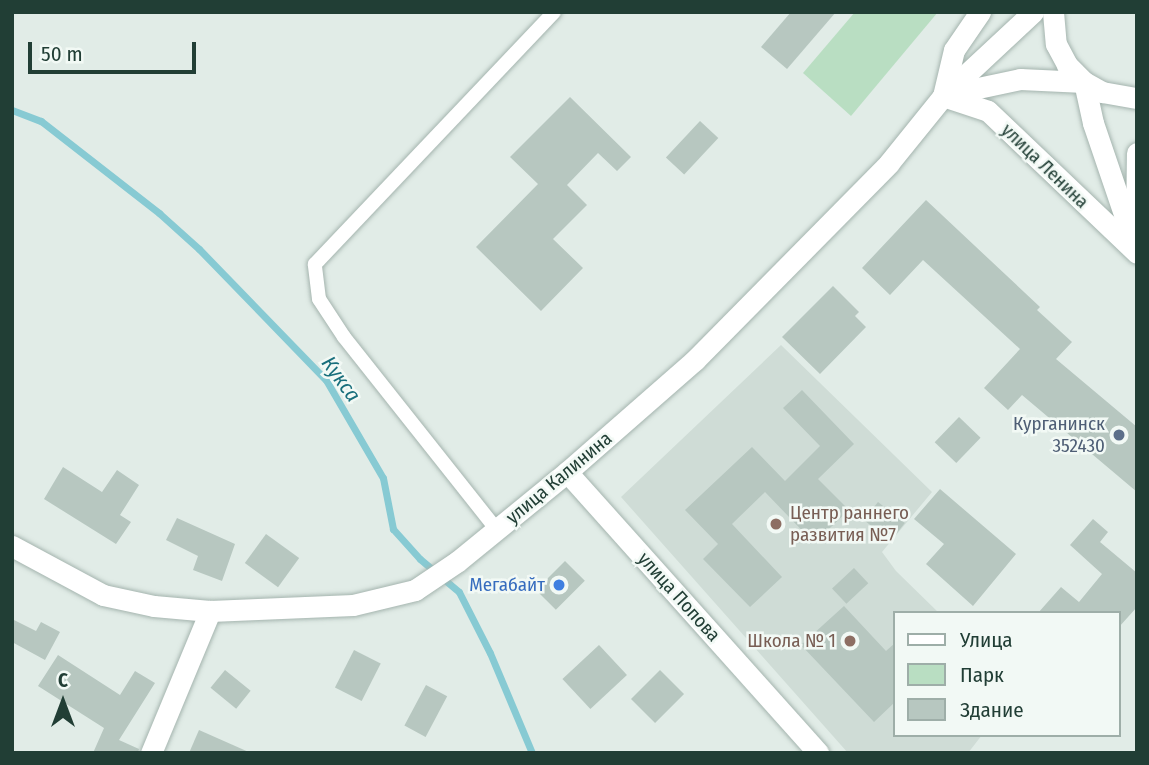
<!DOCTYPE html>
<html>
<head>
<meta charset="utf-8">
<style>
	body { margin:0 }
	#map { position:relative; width:1149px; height:765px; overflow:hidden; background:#e1ece7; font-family:"Fira Sans Condensed",sans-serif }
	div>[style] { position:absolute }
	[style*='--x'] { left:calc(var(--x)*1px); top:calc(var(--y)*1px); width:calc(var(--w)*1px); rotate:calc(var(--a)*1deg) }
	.built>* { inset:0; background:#cfdcd6 }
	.green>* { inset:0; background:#b9dec2 }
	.stream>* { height:7px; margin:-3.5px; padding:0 3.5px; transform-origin:3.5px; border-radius:3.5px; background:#87cad3 }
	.building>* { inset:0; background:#b7c7c0; transform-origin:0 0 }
	.roads { filter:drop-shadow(0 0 2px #a4b4ae) drop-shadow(0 0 2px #a4b4ae) }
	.lane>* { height:14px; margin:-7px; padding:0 7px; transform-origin:7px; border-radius:7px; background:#fff }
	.street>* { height:21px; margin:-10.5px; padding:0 10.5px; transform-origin:10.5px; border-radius:10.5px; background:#fff }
	.secondary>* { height:21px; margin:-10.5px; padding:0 10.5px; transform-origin:10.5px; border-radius:10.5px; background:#fff }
	.dots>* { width:19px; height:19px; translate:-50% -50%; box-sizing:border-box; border:4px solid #f2f9f5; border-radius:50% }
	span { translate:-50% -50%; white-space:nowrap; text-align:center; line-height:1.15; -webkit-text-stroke:5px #f2f9f5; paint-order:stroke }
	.street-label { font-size:19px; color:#213e35 }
	.service-label { font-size:19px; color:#4e5e75 }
	.right { translate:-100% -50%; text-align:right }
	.education-label { font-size:19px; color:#785e54 }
	.left { translate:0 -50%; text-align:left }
	.shop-label { font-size:19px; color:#366cbe }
	.water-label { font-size:21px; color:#196f7c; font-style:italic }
	.frame { position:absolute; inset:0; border:14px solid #213e35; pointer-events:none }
	.legend { position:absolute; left:893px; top:611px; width:228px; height:126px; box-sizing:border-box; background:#f2f9f5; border:2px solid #9eaea8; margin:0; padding:9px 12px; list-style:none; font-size:21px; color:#213e35 }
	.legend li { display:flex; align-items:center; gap:14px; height:35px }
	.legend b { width:35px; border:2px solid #9eaea8 }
	.north { position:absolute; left:28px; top:667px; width:70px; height:70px; -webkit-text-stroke:5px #f2f9f5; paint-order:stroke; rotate:0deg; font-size:19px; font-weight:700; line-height:28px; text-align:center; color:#213e35 }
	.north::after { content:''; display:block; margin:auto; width:24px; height:32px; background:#213e35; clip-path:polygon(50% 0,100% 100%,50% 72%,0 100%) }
	.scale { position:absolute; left:28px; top:42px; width:168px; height:32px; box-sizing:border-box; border:4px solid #213e35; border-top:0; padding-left:9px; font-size:21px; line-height:24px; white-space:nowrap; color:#213e35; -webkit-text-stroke:5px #f2f9f5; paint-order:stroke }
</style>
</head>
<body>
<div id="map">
	<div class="built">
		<i style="clip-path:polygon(781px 345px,932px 492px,882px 552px,896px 571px,939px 613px,895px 613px,895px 735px,982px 735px,968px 753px,848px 753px,621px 497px)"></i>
	</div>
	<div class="green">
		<i style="clip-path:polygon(855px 12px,938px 12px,851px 116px,803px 73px)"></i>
	</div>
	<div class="stream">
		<i style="--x:12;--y:110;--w:31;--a:21"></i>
		<i style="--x:41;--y:121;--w:150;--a:37.9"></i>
		<i style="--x:159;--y:213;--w:54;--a:42"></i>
		<i style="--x:199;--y:249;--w:182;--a:45.9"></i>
		<i style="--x:326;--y:380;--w:113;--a:59.8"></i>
		<i style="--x:383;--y:478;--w:52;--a:78.9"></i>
		<i style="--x:393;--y:529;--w:40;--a:48"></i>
		<i style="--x:420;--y:559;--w:51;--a:40.2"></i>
		<i style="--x:459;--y:592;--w:68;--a:63.1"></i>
		<i style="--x:490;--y:653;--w:108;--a:67.2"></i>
	</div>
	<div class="building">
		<i style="clip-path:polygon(791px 12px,836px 12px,787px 69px,761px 47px)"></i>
		<i style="clip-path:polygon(570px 97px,631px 157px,617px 171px,598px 153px,567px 185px,587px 205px,553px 239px,583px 268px,541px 311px,476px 247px,538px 184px,510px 157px)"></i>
		<i style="left:700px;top:121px;width:25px;height:50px;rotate:43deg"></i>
		<i style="clip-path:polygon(926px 200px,1040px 307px,1037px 310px,1072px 342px,1056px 359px,1137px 427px,1137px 492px,1022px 395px,1008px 410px,984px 388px,1020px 349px,923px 260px,890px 295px,862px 268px)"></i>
		<i style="clip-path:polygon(833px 286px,859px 312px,855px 316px,866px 327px,820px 374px,782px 337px)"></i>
		<i style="clip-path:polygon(802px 390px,854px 444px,818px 479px,849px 510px,814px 543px,765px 492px,732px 524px,782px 577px,750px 607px,703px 559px,718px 544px,685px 510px,752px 447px,785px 481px,820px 446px,783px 408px)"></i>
		<i style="left:959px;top:417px;width:30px;height:35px;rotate:44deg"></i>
		<i style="clip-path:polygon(63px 467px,102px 492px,117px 470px,139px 485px,120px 515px,131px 522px,116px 544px,44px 499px)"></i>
		<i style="clip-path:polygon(940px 489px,1016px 554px,973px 606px,926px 564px,944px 544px,914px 519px)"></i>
		<i style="left:878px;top:502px;width:34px;height:23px;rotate:38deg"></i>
		<i style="clip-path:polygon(177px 518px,235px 544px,222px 581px,193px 570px,198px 556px,166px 540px)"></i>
		<i style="clip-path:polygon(1093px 519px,1108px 532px,1100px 542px,1137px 573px,1137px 607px,1119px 627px,1119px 613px,1038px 613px,1061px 587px,1079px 602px,1102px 574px,1070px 545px)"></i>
		<i style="left:266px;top:534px;width:41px;height:36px;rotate:36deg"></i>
		<i style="left:565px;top:561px;width:28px;height:41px;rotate:45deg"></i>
		<i style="left:854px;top:568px;width:21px;height:30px;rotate:47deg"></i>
		<i style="clip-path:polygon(844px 606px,886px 651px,895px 643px,895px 702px,874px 722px,801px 645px)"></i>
		<i style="clip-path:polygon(12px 619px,36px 631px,41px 622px,60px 632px,45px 660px,12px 642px)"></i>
		<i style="left:599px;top:645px;width:41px;height:50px;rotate:47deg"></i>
		<i style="left:354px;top:650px;width:30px;height:42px;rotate:27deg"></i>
		<i style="clip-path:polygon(58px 655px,120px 695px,135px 671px,155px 683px,119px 740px,139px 749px,138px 753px,93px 753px,104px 728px,38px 686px)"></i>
		<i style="left:225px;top:670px;width:33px;height:23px;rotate:39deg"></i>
		<i style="left:660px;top:670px;width:34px;height:41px;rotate:45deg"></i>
		<i style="left:426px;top:685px;width:24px;height:46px;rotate:28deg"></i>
		<i style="clip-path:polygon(199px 730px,251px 753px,189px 753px)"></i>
	</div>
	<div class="roads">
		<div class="lane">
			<i style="--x:497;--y:530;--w:246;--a:-128.4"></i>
			<i style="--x:344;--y:337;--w:45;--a:-123.3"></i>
			<i style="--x:319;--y:299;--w:35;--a:-97"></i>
			<i style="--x:315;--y:264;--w:347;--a:-46.5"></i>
		</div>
		<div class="street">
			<i style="--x:945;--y:95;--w:77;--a:-12"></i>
			<i style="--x:1020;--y:79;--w:64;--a:2.7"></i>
			<i style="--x:943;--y:96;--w:47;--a:18.4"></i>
			<i style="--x:988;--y:111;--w:206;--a:43.6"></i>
			<i style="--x:943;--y:96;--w:47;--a:-76.6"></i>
			<i style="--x:954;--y:50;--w:46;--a:-55.6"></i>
			<i style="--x:567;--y:472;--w:377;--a:48.2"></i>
			<i style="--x:12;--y:546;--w:103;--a:28.3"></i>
			<i style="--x:103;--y:595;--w:52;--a:12.2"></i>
			<i style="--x:154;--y:606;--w:56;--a:5.1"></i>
			<i style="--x:210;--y:611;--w:143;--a:-2.4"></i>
			<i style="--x:353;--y:605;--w:64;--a:-13.6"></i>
			<i style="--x:415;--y:590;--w:52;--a:-34"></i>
			<i style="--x:458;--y:561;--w:141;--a:-39.2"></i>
			<i style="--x:567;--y:472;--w:170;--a:-41.2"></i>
			<i style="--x:695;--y:360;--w:276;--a:-45.4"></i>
			<i style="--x:889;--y:163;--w:86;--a:-51.1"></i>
			<i style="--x:943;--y:96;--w:123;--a:-43"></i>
			<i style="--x:151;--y:753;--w:154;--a:-67.4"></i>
		</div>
		<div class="secondary">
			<i style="--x:1053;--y:12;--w:32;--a:85"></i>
			<i style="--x:1056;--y:44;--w:24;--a:62"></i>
			<i style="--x:1067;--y:65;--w:24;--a:45"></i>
			<i style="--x:1084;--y:82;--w:21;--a:29"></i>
			<i style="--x:1102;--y:92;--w:36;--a:10"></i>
			<i style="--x:1084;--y:82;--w:42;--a:77.6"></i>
			<i style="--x:1093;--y:123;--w:136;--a:71.2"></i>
			<i style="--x:1136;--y:231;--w:78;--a:-89.3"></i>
		</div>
	</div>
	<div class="dots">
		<i style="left:1119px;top:435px;background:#5c6f8a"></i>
		<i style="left:776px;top:524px;background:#8d6e63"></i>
		<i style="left:559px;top:585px;background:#3f7fe0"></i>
		<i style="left:850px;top:641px;background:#8d6e63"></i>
	</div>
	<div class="street-label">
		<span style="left:1045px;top:166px;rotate:44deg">улица Ленина</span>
		<span style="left:559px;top:478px;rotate:-40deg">улица Калинина</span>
		<span style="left:679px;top:597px;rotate:48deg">улица Попова</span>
	</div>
	<div class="service-label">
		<span class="right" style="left:1105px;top:435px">Курганинск<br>352430</span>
	</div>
	<div class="education-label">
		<span class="left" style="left:790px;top:524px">Центр раннего<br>развития №7</span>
		<span class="right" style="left:836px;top:641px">Школа № 1</span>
	</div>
	<div class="shop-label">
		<span class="right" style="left:545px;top:585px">Мегабайт</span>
	</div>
	<div class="water-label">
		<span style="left:341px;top:379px;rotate:54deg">Кукса</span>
	</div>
	<div class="frame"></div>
	<ul class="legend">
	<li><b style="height:9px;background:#fff"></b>Улица</li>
	<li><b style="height:19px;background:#b9dec2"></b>Парк</li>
	<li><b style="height:19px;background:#b7c7c0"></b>Здание</li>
	</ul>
	<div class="north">С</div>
	<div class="scale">50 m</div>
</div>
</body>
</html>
